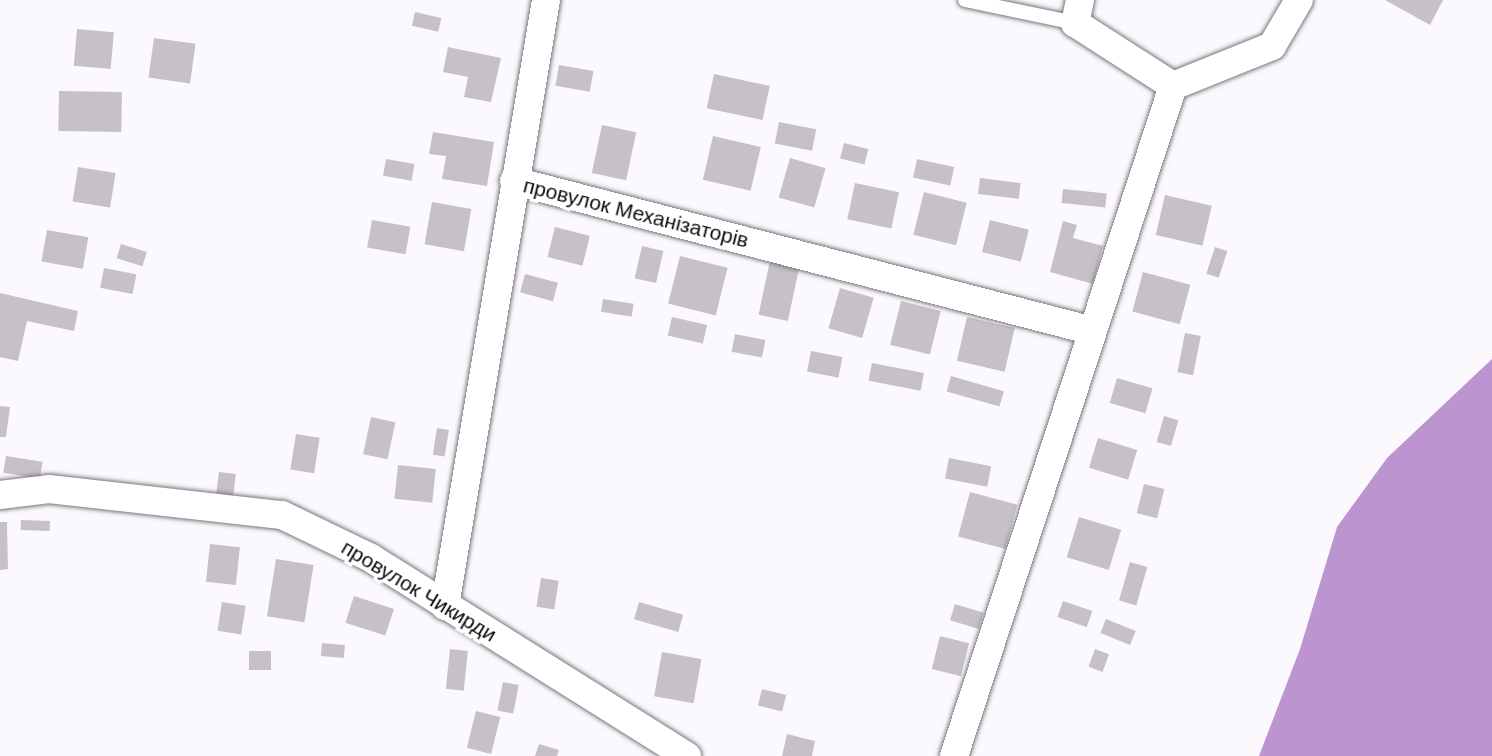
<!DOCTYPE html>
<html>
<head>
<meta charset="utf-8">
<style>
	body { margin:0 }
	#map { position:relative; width:1492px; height:756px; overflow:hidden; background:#fcf9fe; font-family:Arial,sans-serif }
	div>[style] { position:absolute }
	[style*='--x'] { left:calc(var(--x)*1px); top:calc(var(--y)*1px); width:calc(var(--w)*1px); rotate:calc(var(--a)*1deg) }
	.water>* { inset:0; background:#bc94d0 }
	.building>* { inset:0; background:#c6c0c9; transform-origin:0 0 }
	.roads { filter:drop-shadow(0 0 2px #7b767e) drop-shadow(0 0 2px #7b767e) }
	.lane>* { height:14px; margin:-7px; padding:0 7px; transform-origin:7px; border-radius:7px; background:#fff }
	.street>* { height:28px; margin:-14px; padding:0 14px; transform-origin:14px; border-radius:14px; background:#fff }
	span { translate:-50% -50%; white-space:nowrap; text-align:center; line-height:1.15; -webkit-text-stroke:7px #fff; paint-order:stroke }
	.street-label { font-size:21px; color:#0e0c0f }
</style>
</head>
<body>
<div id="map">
	<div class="water">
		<i style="clip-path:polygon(1492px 359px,1492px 756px,1259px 756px,1300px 649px,1337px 527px,1387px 458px)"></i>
	</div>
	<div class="building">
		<i style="clip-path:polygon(1385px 0,1443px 0,1430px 25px)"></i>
		<i style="left:415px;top:12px;width:27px;height:14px;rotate:13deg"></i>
		<i style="left:77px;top:29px;width:37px;height:37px;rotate:5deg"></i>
		<i style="left:154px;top:38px;width:42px;height:40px;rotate:8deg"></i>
		<i style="clip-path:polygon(448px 47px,501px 58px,491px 102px,464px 97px,468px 77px,443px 72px)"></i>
		<i style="left:559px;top:65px;width:35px;height:21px;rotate:10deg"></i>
		<i style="left:714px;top:74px;width:57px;height:35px;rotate:12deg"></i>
		<i style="left:59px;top:91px;width:63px;height:40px;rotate:1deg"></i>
		<i style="left:779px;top:122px;width:38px;height:22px;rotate:11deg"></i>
		<i style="left:602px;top:125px;width:35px;height:49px;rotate:12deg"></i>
		<i style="clip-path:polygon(433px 132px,494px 142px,487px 186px,442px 179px,446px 156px,429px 154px)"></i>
		<i style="left:713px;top:136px;width:49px;height:45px;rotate:13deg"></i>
		<i style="left:844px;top:143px;width:25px;height:16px;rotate:14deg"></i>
		<i style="left:790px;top:158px;width:37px;height:41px;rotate:16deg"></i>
		<i style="left:386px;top:159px;width:29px;height:17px;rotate:10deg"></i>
		<i style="left:917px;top:159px;width:38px;height:19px;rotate:12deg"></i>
		<i style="left:78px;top:167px;width:38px;height:35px;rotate:9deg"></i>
		<i style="left:980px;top:178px;width:41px;height:16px;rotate:7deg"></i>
		<i style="left:855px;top:183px;width:45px;height:37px;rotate:12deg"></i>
		<i style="left:1063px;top:189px;width:44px;height:14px;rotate:6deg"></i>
		<i style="left:924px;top:192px;width:44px;height:44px;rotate:14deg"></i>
		<i style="left:1165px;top:195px;width:48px;height:41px;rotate:13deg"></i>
		<i style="left:432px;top:202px;width:40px;height:43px;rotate:10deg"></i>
		<i style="left:372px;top:220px;width:39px;height:28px;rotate:10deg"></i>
		<i style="left:990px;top:220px;width:40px;height:33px;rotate:14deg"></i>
		<i style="clip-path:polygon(1063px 221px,1077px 225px,1073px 238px,1103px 246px,1093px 284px,1050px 272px)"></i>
		<i style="left:555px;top:227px;width:36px;height:31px;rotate:14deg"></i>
		<i style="left:47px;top:230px;width:42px;height:32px;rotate:10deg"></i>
		<i style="left:121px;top:244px;width:27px;height:15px;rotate:17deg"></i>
		<i style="left:642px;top:246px;width:22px;height:33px;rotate:13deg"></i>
		<i style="left:1215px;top:247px;width:13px;height:28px;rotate:18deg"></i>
		<i style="left:680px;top:256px;width:49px;height:49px;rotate:14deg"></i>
		<i style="left:771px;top:256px;width:30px;height:60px;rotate:12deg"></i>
		<i style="left:104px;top:268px;width:33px;height:20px;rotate:11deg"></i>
		<i style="left:1143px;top:272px;width:49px;height:41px;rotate:15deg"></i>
		<i style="left:525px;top:274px;width:34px;height:19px;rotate:15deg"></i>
		<i style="left:840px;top:288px;width:35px;height:42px;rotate:16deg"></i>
		<i style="clip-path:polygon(0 293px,78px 311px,74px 331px,27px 321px,18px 361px,0 357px)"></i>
		<i style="left:603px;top:299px;width:31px;height:13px;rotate:9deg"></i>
		<i style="left:901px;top:301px;width:41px;height:45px;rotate:14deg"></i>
		<i style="left:672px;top:317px;width:36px;height:19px;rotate:13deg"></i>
		<i style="left:967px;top:317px;width:49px;height:45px;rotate:13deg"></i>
		<i style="left:1185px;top:333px;width:16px;height:40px;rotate:11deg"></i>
		<i style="left:735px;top:334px;width:31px;height:18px;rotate:11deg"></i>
		<i style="left:811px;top:351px;width:32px;height:21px;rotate:11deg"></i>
		<i style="left:872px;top:363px;width:53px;height:18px;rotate:11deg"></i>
		<i style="left:951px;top:376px;width:55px;height:16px;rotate:16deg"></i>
		<i style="left:1117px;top:378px;width:37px;height:26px;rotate:16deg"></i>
		<i style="clip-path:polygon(0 406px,10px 407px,6px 437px,0 437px)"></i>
		<i style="left:1164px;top:416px;width:15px;height:27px;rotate:16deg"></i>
		<i style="left:371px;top:417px;width:25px;height:38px;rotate:12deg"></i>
		<i style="left:437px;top:428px;width:12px;height:27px;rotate:9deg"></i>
		<i style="left:296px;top:434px;width:24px;height:36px;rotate:9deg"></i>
		<i style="left:1098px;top:438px;width:41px;height:31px;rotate:17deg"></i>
		<i style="left:6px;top:456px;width:37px;height:17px;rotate:9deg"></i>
		<i style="left:949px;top:458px;width:43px;height:21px;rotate:11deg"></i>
		<i style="left:398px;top:465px;width:38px;height:34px;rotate:6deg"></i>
		<i style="left:219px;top:472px;width:17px;height:23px;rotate:7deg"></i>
		<i style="left:1144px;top:484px;width:21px;height:30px;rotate:14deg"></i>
		<i style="left:970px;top:492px;width:49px;height:46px;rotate:15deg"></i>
		<i style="left:1079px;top:517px;width:44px;height:42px;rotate:17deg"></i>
		<i style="left:21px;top:520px;width:29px;height:10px;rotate:2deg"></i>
		<i style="clip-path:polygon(0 522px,7px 522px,8px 569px,0 570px)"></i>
		<i style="left:210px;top:544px;width:30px;height:38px;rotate:6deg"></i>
		<i style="left:276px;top:559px;width:38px;height:58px;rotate:9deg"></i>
		<i style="left:1130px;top:562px;width:18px;height:40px;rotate:16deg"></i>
		<i style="left:541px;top:578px;width:18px;height:29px;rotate:9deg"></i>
		<i style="left:354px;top:596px;width:42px;height:28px;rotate:18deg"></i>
		<i style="left:1063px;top:601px;width:31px;height:17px;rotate:19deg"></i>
		<i style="left:222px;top:602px;width:24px;height:29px;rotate:9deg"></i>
		<i style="left:639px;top:602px;width:46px;height:18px;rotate:16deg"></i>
		<i style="left:955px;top:604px;width:30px;height:17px;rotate:17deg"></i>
		<i style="left:1106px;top:619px;width:32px;height:15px;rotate:22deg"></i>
		<i style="left:940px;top:636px;width:30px;height:34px;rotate:14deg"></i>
		<i style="left:322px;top:643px;width:23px;height:13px;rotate:5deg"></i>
		<i style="left:450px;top:649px;width:18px;height:40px;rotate:6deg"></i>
		<i style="left:1095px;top:649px;width:15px;height:19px;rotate:20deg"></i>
		<i style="left:249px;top:651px;width:22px;height:19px"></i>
		<i style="left:662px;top:652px;width:40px;height:45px;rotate:10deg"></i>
		<i style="left:503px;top:682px;width:16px;height:29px;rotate:11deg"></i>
		<i style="left:762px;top:689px;width:25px;height:17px;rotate:14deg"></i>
		<i style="left:476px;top:711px;width:25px;height:38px;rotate:14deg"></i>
		<i style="clip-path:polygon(787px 734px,815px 741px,812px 756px,782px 756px)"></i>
		<i style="clip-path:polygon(539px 744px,559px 750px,557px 756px,535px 756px)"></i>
	</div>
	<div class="roads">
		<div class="lane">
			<i style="--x:965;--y:0;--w:112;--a:11.8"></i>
		</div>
		<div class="street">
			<i style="--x:1080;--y:0;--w:24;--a:102"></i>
			<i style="--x:1075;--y:23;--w:117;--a:32.7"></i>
			<i style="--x:1173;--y:86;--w:107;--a:-22"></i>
			<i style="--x:1272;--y:46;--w:53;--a:-59.6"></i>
			<i style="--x:514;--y:181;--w:598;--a:14.52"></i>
			<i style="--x:0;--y:495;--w:49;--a:-7"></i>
			<i style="--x:49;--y:489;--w:234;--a:6.4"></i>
			<i style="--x:282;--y:515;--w:99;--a:25.8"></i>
			<i style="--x:371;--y:558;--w:373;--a:32.1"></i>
			<i style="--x:445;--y:606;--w:614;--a:-80.54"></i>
			<i style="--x:954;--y:756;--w:705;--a:-71.9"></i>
		</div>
	</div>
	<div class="street-label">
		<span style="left:636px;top:213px;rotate:14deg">провулок Механізаторів</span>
		<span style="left:419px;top:591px;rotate:31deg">провулок Чикирди</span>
	</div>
</div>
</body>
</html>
